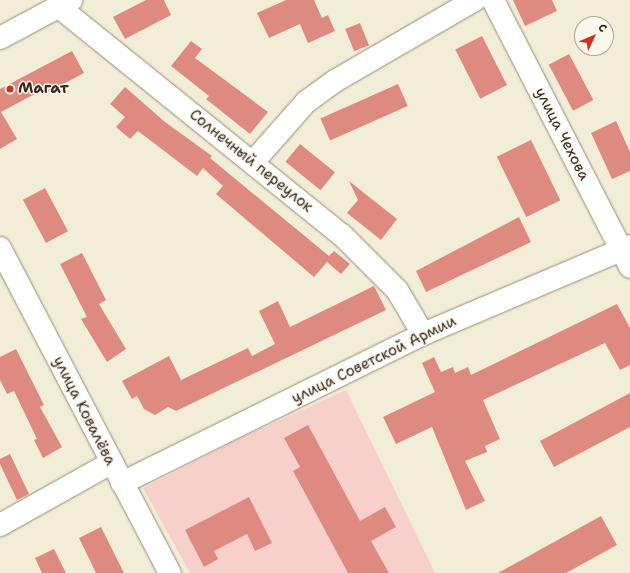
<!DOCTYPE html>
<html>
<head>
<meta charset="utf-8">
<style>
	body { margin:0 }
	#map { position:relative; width:630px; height:573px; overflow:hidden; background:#f2edd6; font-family:"Shantell Sans",sans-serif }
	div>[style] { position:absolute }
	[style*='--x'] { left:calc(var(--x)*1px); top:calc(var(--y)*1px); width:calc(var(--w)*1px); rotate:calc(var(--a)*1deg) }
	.built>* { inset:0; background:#f7d0cb }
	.building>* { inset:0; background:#df8a81; transform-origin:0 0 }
	.roads { filter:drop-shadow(0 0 1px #968c7a) drop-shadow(0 0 1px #968c7a) }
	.minor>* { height:22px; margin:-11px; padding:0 11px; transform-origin:11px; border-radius:11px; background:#fff }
	.dots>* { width:11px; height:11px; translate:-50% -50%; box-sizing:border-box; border:2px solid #fbf7ec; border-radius:50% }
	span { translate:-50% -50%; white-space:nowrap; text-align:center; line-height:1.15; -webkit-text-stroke:3px #fbf7ec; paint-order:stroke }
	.poi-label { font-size:15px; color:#3b2a1e; font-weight:700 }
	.left { translate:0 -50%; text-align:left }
	.street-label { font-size:15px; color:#3b2a1e }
	.north { position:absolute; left:574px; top:16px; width:40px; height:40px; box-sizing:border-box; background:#fbf7ec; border:1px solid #aea59a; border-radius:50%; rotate:46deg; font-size:11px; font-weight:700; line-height:16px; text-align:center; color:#3b2a1e }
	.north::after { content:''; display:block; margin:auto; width:14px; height:18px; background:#c8321e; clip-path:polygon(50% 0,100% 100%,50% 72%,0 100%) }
</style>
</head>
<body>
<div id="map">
	<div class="built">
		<i style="clip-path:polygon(346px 390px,435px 573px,190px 573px,143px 488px,241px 438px)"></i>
	</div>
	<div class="building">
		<i style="clip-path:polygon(146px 0,164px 0,171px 15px,125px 39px,113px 17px)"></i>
		<i style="clip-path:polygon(286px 0,314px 0,322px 18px,328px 15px,335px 31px,308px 43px,300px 24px,269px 38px,257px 13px)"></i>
		<i style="clip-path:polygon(513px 0,552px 0,557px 11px,525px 26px)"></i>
		<i style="left:360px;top:23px;width:24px;height:16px;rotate:68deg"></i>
		<i style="left:482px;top:36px;width:55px;height:30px;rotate:63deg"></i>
		<i style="clip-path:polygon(191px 41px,202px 49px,195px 58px,268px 112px,250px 134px,206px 99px,209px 96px,171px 66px)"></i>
		<i style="clip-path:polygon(72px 51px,84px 73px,46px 93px,44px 89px,1px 112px,17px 139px,0 149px,0 89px)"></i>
		<i style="left:569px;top:54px;width:52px;height:23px;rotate:62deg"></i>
		<i style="left:398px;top:84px;width:24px;height:85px;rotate:66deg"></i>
		<i style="clip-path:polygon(125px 87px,165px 122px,212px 156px,210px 158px,329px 256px,334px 251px,350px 264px,341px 274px,327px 262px,314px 277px,216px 194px,223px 186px,203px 168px,197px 176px,138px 131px,130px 139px,116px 127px,125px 117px,110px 104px)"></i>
		<i style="clip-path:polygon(616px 121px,630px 152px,630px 171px,612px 179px,591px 133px)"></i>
		<i style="left:531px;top:140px;width:67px;height:38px;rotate:64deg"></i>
		<i style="left:300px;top:144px;width:45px;height:23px;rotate:39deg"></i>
		<i style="clip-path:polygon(349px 181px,397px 219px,381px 240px,347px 213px,358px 200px)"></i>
		<i style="left:45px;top:188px;width:49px;height:25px;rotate:62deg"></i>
		<i style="clip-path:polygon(519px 217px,531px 242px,426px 292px,416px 271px)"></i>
		<i style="clip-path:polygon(82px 253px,106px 300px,99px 304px,126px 349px,107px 362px,81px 319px,87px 317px,60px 264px)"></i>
		<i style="clip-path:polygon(374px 286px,386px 310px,176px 411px,168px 407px,155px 415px,144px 409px,137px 396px,132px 399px,122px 381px,169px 356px,181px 380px,248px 348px,252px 356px,275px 344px,259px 311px,278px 301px,290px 327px)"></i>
		<i style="clip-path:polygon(617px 304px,630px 328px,630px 365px,620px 370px,605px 343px,483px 400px,500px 439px,485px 446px,487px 452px,465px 461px,485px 501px,466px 510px,432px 427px,396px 444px,383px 417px,435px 392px,422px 363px,434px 357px,441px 372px,453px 367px,455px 373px,468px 367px,471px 375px)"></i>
		<i style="clip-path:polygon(16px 349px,44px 405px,40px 407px,62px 447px,43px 458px,34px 440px,37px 439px,14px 391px,7px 394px,0 380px,0 357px)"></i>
		<i style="clip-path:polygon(630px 393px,630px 427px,554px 467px,540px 441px)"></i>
		<i style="clip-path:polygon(308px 425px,360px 521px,385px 507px,396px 527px,371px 541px,389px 573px,348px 573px,293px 471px,300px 467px,284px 438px)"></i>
		<i style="clip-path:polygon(10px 454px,29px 494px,17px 500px,0 464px,0 459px)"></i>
		<i style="clip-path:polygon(249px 497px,272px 543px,255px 551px,247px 534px,214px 551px,218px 559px,204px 567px,185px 530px)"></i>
		<i style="clip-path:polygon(601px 516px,617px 545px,566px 573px,498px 573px)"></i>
		<i style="clip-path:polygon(101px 527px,124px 573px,96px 573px,79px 538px)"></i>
		<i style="clip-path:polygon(54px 549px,66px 573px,42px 573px,35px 558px)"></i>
	</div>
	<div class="roads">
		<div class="minor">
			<i style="--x:493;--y:0;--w:300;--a:62.8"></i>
			<i style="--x:59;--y:7;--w:363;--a:38.9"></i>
			<i style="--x:342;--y:235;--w:78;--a:45"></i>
			<i style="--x:397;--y:290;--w:51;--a:59.4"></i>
			<i style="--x:0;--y:38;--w:81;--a:-28.2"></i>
			<i style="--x:254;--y:161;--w:79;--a:-48.6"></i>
			<i style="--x:306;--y:102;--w:36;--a:-36"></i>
			<i style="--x:335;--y:81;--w:162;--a:-30.1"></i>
			<i style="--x:0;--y:248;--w:367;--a:62.4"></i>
			<i style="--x:122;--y:483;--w:336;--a:-26.3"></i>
			<i style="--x:423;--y:334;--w:225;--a:-23"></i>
			<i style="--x:0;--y:525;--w:127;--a:-29.2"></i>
		</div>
	</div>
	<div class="dots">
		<i style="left:10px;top:89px;background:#c8321e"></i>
	</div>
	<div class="poi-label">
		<span class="left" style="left:18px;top:89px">Магат</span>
	</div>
	<div class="street-label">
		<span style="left:562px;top:134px;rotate:63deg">улица Чехова</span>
		<span style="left:251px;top:161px;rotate:39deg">Солнечный переулок</span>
		<span style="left:374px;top:360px;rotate:-26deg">улица Советской Армии</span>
		<span style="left:84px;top:411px;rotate:63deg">улица Ковалёва</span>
	</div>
	<div class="north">С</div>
</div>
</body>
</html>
